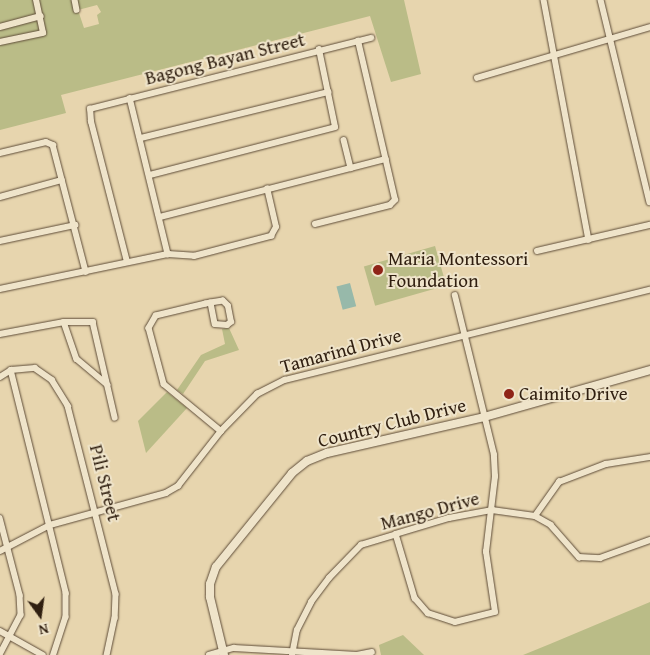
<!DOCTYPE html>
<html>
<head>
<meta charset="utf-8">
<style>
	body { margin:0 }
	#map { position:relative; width:650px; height:655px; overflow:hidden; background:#e7d5ae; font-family:"Gentium Book Plus",serif }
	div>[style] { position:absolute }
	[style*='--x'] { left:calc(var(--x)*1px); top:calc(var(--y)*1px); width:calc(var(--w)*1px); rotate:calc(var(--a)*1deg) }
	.green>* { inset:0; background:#babc87; transform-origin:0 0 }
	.water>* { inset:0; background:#97b9aa; transform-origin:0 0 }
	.roads { filter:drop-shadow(0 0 1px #5e4c38) drop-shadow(0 0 1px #5e4c38) }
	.minor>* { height:5.5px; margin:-2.75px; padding:0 2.75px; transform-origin:2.75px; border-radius:2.75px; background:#efe4ca }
	.tertiary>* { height:8px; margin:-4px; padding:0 4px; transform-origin:4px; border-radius:4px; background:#efe4ca }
	.dots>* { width:14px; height:14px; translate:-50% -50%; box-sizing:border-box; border:2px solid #efe4ca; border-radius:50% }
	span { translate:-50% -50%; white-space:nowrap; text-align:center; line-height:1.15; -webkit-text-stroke:4px #efe4ca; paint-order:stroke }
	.street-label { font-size:19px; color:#301f10 }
	.poi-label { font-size:19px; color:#301f10 }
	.left { translate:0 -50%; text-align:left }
	.north { position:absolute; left:15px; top:590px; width:50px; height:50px; -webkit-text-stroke:4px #efe4ca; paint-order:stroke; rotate:166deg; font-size:14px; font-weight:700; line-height:20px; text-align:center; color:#301f10 }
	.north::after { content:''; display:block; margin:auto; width:18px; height:22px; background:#301f10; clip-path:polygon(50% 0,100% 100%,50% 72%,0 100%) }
</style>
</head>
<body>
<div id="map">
	<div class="green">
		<i style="clip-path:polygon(evenodd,0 0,404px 0,421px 74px,391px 82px,370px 16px,61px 95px,66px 113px,0 130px,0 0,97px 5px,101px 12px,97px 15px,99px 24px,84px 28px,78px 10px,97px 5px)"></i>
		<i style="left:435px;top:246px;width:41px;height:74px;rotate:74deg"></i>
		<i style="clip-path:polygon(229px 328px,239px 350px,205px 361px,183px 394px,177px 390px,201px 355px,225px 344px,222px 329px)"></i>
		<i style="clip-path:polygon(167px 392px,187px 408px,146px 453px,138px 421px)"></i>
		<i style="clip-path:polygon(650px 602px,650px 655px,523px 655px,550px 644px)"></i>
		<i style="clip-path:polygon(403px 635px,424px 655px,381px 655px,379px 645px)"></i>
	</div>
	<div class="water">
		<i style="left:350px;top:283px;width:24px;height:14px;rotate:75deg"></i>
	</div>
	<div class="roads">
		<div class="minor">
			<i style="--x:75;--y:0;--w:10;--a:79"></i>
			<i style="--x:544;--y:0;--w:244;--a:79.4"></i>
			<i style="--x:601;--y:0;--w:208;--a:76.4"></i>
			<i style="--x:0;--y:27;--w:42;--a:-15"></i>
			<i style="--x:0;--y:42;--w:44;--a:-11.8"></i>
			<i style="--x:43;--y:33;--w:34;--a:-102"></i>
			<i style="--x:477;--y:78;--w:180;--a:-16.4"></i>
			<i style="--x:130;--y:98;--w:161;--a:76.3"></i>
			<i style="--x:141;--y:138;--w:193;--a:-13.8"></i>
			<i style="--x:344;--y:140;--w:29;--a:76"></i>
			<i style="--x:0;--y:153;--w:47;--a:-13.4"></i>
			<i style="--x:46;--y:142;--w:8;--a:23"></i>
			<i style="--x:53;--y:145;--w:131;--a:75.4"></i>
			<i style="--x:150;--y:175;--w:191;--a:-14.5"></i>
			<i style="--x:335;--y:127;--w:79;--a:-101.7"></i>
			<i style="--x:0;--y:197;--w:64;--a:-15.3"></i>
			<i style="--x:160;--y:217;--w:233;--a:-14.4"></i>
			<i style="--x:315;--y:224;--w:77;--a:-14.2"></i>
			<i style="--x:390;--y:205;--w:7;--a:-45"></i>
			<i style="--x:395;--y:200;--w:163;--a:-103.1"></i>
			<i style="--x:0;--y:241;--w:77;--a:-12"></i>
			<i style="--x:537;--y:251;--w:116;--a:-13"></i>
			<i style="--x:168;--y:254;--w:26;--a:4"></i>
			<i style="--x:194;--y:256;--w:80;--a:-14.6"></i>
			<i style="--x:271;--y:236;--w:10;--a:-61"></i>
			<i style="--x:276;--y:227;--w:39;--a:-103"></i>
			<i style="--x:127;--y:262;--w:145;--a:-104.4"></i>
			<i style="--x:91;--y:122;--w:13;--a:-94"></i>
			<i style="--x:90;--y:109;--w:290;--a:-14.2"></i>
			<i style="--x:0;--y:289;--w:172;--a:-11.8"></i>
			<i style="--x:211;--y:303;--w:21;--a:79"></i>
			<i style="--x:215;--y:324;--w:12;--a:5"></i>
			<i style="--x:227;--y:325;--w:5;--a:-37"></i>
			<i style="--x:231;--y:322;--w:16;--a:-101"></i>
			<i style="--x:228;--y:306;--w:7;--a:-135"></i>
			<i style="--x:223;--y:301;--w:12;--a:171"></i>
			<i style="--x:211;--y:303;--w:5;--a:169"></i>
			<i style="--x:206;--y:304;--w:51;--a:166.5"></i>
			<i style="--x:156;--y:316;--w:14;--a:120"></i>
			<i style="--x:149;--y:328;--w:58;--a:75"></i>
			<i style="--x:164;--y:384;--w:74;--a:39.5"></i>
			<i style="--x:64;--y:322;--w:39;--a:71"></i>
			<i style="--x:77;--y:359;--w:40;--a:40"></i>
			<i style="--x:0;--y:334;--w:65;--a:-10.6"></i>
			<i style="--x:64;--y:322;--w:29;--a:0"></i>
			<i style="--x:93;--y:322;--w:98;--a:77"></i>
			<i style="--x:11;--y:370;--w:230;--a:76.1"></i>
			<i style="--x:66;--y:593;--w:24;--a:90"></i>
			<i style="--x:66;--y:617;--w:40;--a:108"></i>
			<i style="--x:0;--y:377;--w:13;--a:-32"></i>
			<i style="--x:11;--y:370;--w:24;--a:-5"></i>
			<i style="--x:35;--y:368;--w:21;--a:35"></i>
			<i style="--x:52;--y:380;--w:31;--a:58"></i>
			<i style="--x:68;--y:406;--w:194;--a:75.7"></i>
			<i style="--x:116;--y:594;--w:24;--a:92"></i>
			<i style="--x:115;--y:618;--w:38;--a:102"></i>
			<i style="--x:535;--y:516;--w:42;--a:-54.8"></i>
			<i style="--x:559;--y:482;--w:50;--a:-21"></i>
			<i style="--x:606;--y:464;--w:45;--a:-9"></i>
			<i style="--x:0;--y:518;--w:80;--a:75.4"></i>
			<i style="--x:20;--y:595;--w:20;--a:87"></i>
			<i style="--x:21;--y:615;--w:45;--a:117.7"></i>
			<i style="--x:396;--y:534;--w:67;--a:73.5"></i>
			<i style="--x:415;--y:598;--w:20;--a:49"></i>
			<i style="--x:428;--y:613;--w:28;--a:18"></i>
			<i style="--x:455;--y:622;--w:41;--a:-14"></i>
			<i style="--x:495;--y:612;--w:61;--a:-98.5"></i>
			<i style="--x:486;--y:552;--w:76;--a:-83.2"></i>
			<i style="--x:495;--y:477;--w:22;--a:-93"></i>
			<i style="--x:494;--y:455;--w:164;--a:-103.8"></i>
			<i style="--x:0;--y:551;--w:56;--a:-27.5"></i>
			<i style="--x:50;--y:525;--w:120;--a:-15.4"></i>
			<i style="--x:166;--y:493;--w:14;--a:-30"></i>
			<i style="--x:178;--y:486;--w:70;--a:-52"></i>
			<i style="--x:221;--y:431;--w:52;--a:-45.8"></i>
			<i style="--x:257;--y:394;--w:31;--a:-27"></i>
			<i style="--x:285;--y:380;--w:376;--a:-13.9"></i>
			<i style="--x:0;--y:631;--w:49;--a:29.2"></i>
			<i style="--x:209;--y:655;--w:26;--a:-16"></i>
			<i style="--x:234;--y:648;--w:123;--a:3.3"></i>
			<i style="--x:357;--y:655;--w:15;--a:-11"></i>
			<i style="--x:292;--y:655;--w:25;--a:-79"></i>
			<i style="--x:297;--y:630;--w:31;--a:-63"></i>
			<i style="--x:311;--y:602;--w:30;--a:-53"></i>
			<i style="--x:329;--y:578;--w:46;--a:-45.9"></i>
			<i style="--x:361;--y:545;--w:37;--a:-17"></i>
			<i style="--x:396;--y:534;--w:55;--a:-16.8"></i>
			<i style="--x:449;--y:518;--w:44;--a:-10.5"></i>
			<i style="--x:492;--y:510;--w:43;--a:7.9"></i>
			<i style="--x:535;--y:516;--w:18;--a:29"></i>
			<i style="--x:551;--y:525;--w:43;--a:48.8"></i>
			<i style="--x:579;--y:557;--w:21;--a:3"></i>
			<i style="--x:600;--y:558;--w:53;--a:-19.8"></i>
		</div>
		<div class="tertiary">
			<i style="--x:224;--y:655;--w:60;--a:-103.6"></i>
			<i style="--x:210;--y:597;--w:13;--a:-90"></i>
			<i style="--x:210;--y:584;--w:18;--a:-71"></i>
			<i style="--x:216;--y:567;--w:121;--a:-51"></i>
			<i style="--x:292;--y:473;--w:19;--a:-39"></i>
			<i style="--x:307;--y:461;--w:22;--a:-22"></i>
			<i style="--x:327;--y:453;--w:161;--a:-12.9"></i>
			<i style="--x:484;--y:417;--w:173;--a:-15.8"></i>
		</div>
	</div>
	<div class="dots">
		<i style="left:378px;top:270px;background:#8f2418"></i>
		<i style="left:509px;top:394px;background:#8f2418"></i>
	</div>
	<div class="street-label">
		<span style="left:225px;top:59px;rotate:-14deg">Bagong Bayan Street</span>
		<span style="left:341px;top:351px;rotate:-15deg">Tamarind Drive</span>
		<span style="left:392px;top:423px;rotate:-14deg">Country Club Drive</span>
		<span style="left:105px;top:483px;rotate:76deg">Pili Street</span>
		<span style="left:430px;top:511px;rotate:-15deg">Mango Drive</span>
	</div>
	<div class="poi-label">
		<span class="left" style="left:388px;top:270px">Maria Montessori<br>Foundation</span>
		<span class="left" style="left:519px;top:394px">Caimito Drive</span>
	</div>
	<div class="north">N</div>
</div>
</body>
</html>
